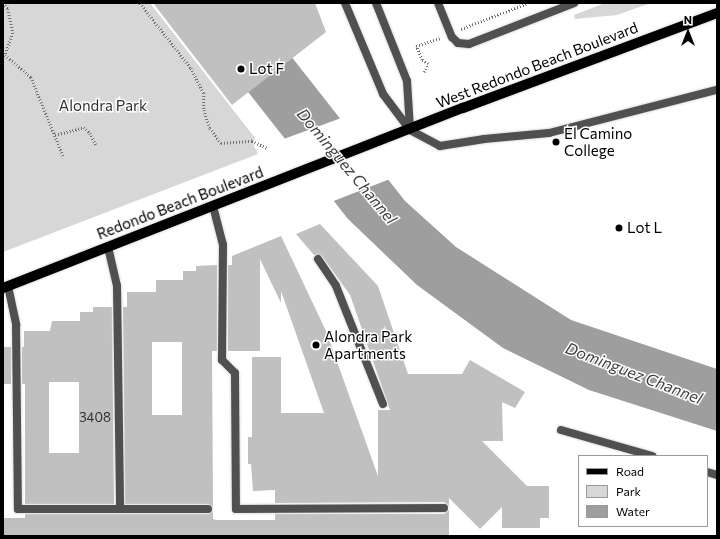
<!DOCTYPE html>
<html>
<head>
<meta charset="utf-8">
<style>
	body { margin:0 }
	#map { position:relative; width:720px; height:539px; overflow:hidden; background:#fff; font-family:Commissioner,sans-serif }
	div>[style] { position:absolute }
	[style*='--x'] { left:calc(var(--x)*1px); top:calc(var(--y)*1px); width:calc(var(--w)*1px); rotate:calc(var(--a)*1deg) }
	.green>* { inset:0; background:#d7d7d7 }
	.water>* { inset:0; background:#9e9e9e }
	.pier>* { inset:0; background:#fff }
	.building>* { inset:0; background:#c0c0c0; transform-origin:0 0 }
	.path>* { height:2.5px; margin-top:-1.25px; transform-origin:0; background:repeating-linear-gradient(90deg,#727272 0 1px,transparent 0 3px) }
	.roads { filter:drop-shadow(0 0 1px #dbdbdb) drop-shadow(0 0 1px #dbdbdb) }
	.lane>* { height:8px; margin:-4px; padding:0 4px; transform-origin:4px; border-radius:4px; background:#505050 }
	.street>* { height:8px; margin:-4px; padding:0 4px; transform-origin:4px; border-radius:4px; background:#505050 }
	.primary>* { height:10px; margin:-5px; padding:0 5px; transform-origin:5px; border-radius:5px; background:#000 }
	.dots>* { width:11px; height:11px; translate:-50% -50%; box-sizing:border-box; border:2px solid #fff; border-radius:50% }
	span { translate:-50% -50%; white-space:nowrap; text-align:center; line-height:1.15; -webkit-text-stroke:3px #fff; paint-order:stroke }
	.number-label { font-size:13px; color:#303030 }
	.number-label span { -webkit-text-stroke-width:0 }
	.street-label { font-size:15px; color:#000 }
	.poi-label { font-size:15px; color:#000 }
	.left { translate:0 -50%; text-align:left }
	.park-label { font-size:15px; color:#2e2e2e }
	.water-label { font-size:16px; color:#3f3f3f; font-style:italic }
	.frame { position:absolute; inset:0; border:4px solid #000; pointer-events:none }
	.legend { position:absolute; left:578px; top:455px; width:130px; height:72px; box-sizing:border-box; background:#fff; border:1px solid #999; margin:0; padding:5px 7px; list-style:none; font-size:12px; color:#000 }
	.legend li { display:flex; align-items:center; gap:8px; height:20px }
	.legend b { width:20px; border:1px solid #999 }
	.north { position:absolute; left:668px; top:12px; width:40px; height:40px; -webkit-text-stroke:3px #fff; paint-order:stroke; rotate:0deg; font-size:11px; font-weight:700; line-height:16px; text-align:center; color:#000 }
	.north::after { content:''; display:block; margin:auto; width:14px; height:18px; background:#000; clip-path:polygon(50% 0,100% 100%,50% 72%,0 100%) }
</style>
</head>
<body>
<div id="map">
	<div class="green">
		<i style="clip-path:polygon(3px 3px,150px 3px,255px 138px,253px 144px,258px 154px,3px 252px)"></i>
		<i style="clip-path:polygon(605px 3px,651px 3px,617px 15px,575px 19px,574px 15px)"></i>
	</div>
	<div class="water">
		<i style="clip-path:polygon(283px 46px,405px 201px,456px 247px,571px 320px,717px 369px,717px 431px,589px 390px,503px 348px,417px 285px,348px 219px,230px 69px)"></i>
	</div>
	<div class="pier">
		<i style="clip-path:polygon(344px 117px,390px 179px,331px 202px,281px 140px)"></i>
	</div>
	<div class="building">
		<i style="clip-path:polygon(153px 3px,315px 3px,326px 32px,232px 105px)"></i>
		<i style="clip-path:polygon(320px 224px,378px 286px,408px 374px,462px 374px,470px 360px,525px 392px,515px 408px,502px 402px,503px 441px,482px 441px,527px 486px,549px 486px,549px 518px,540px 518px,540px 528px,502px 528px,502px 507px,480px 529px,449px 498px,449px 506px,444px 502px,275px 503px,275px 490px,253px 491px,251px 464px,248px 464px,248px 437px,252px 437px,252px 357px,281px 357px,281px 413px,324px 413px,281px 291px,281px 303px,260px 259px,260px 351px,228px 351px,228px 265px,232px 265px,232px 256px,281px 236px,326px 331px,378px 476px,378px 410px,390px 410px,350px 295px,322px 256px,314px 255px,296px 234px)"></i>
		<i style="clip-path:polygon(evenodd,217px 265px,217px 351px,212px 351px,213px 507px,208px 504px,125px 504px,123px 307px,127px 307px,127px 292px,156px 292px,156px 280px,183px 280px,183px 271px,196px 271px,196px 266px,217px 265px,152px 342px,182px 342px,182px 415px,152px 415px,152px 342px)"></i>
		<i style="clip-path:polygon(evenodd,93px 307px,112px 307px,114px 504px,25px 504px,25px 384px,22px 384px,22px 347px,24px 347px,24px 331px,50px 331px,52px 321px,80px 321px,80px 312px,93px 312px,93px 307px,49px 382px,79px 382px,79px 453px,49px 453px,49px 382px)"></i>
		<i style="left:3px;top:347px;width:8px;height:37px"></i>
		<i style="clip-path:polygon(449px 510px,449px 536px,3px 536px,3px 518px,25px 518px,25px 514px,208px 514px,213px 511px,213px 519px,216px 520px,275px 520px,275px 514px,444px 514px)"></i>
	</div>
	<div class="path">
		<i style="--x:3;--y:3;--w:8;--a:50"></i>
		<i style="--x:8;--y:9;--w:25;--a:78"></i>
		<i style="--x:13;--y:33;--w:23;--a:110"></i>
		<i style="--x:5;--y:55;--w:34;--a:40"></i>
		<i style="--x:31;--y:77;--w:87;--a:67.8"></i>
		<i style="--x:140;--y:3;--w:83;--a:51.9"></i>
		<i style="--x:191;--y:68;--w:28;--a:63"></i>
		<i style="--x:204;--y:93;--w:17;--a:90"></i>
		<i style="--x:204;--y:110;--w:19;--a:72"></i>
		<i style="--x:210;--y:128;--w:19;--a:54"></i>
		<i style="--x:221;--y:143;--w:31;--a:-4"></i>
		<i style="--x:252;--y:141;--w:17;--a:25"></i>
		<i style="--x:461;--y:29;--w:72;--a:-21.2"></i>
		<i style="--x:424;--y:72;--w:9;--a:-63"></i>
		<i style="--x:428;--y:64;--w:7;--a:-146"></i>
		<i style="--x:422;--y:60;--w:15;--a:-113"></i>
		<i style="--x:416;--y:46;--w:25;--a:-18"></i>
		<i style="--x:55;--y:135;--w:30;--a:-15"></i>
		<i style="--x:84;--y:127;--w:8;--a:45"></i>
		<i style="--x:90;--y:133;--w:13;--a:63"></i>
	</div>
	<div class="roads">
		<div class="lane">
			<i style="--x:345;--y:3;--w:99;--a:67.3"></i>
			<i style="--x:383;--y:94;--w:45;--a:53.1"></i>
			<i style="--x:410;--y:130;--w:34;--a:28"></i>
			<i style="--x:440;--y:146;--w:45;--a:-9"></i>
			<i style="--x:484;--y:139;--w:65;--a:-5.3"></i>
			<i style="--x:549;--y:133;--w:173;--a:-14.4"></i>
			<i style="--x:376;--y:3;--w:84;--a:68.3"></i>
			<i style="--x:407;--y:81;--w:48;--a:86.4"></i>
			<i style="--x:438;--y:3;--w:37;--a:68"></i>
			<i style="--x:452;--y:37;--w:8;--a:45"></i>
			<i style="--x:458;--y:43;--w:11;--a:5"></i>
			<i style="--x:469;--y:44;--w:113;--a:-21.3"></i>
			<i style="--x:213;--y:206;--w:40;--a:75.6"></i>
			<i style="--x:223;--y:245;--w:115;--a:90.5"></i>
			<i style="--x:222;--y:360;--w:18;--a:45"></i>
			<i style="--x:235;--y:373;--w:136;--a:89.6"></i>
			<i style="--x:236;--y:509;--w:208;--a:-0.3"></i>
			<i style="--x:108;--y:247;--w:40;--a:77"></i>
			<i style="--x:117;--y:286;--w:223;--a:89.2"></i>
			<i style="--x:318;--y:259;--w:32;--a:56"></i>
			<i style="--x:336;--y:286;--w:127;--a:68.3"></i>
			<i style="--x:8;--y:286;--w:40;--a:78"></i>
			<i style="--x:16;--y:325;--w:184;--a:89.4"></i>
			<i style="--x:18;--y:509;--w:190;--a:0"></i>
		</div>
		<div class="street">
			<i style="--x:561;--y:430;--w:95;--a:15.9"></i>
			<i style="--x:707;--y:472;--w:10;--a:17"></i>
		</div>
		<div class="primary">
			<i style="--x:3;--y:288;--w:494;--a:-21.4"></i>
			<i style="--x:463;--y:108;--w:271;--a:-20.5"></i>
		</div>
	</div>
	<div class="dots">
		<i style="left:241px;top:69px;background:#000"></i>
		<i style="left:556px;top:142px;background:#000"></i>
		<i style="left:619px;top:228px;background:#000"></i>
		<i style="left:316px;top:345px;background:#000"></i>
	</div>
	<div class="number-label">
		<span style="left:95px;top:417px">3408</span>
	</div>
	<div class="street-label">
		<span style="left:537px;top:65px;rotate:-21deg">West Redondo Beach Boulevard</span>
		<span style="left:180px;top:203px;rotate:-21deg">Redondo Beach Boulevard</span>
	</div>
	<div class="poi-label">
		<span class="left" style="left:249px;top:69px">Lot F</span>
		<span class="left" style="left:564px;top:142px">El Camino<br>College</span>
		<span class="left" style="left:627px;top:228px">Lot L</span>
		<span class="left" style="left:324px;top:345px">Alondra Park<br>Apartments</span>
	</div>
	<div class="park-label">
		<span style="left:103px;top:106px">Alondra Park</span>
	</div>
	<div class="water-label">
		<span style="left:347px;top:166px;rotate:50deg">Dominguez Channel</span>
		<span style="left:634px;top:373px;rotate:21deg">Dominguez Channel</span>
	</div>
	<div class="frame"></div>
	<ul class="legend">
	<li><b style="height:5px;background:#000"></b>Road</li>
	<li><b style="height:11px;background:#d7d7d7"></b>Park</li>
	<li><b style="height:11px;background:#9e9e9e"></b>Water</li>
	</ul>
	<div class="north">N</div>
</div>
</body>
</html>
